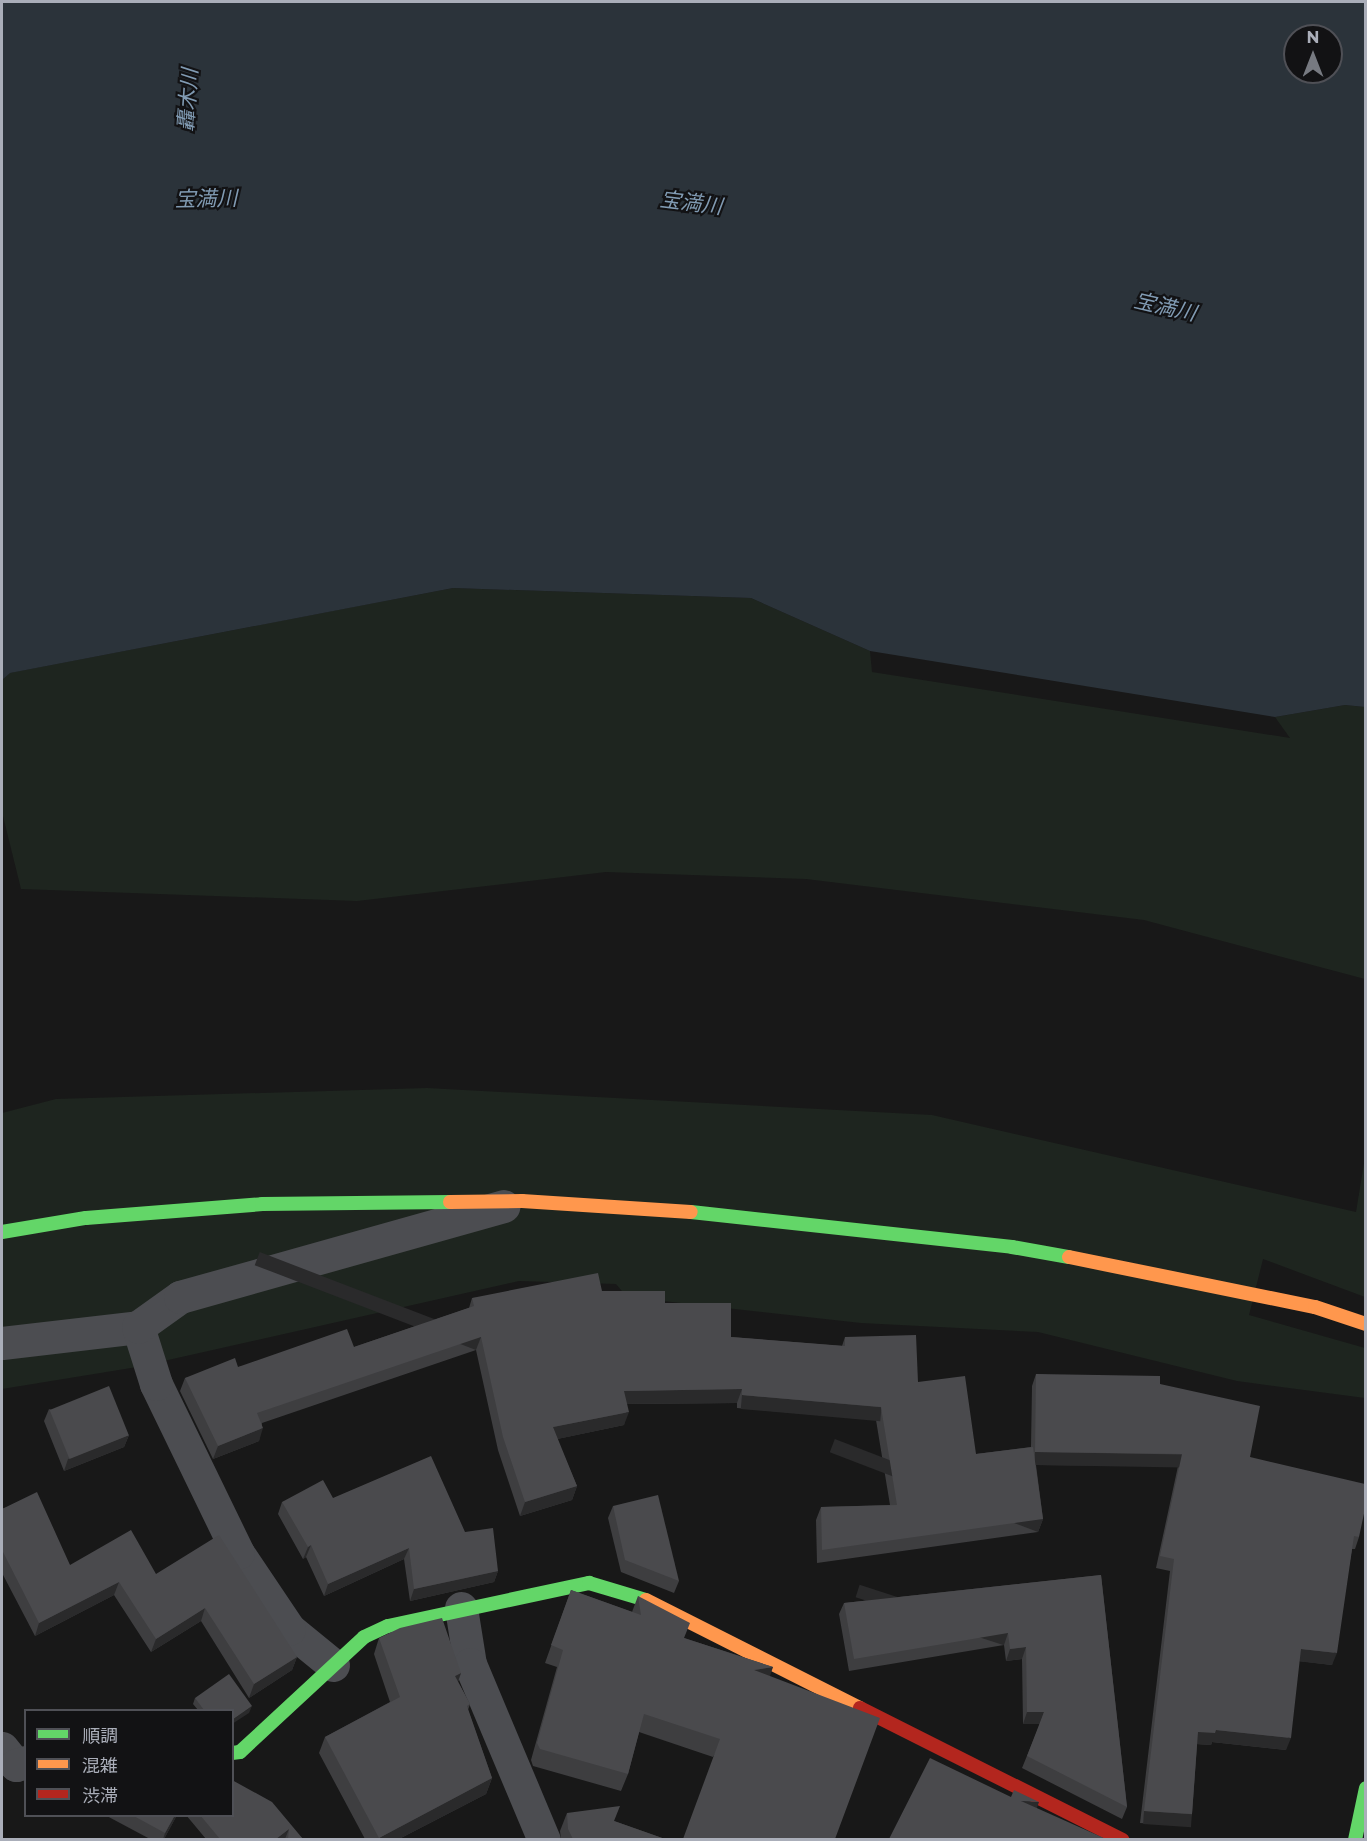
<!DOCTYPE html>
<html>
<head>
<meta charset="utf-8">
<style>
	body { margin:0 }
	#map { position:relative; width:1367px; height:1841px; overflow:hidden; background:#181818; font-family:Montserrat,"Noto Sans JP",sans-serif }
	div>[style] { position:absolute }
	[style*='--x'] { left:calc(var(--x)*1px); top:calc(var(--y)*1px); width:calc(var(--w)*1px); rotate:calc(var(--a)*1deg) }
	.green>* { inset:0; background:#1e251f }
	.water>* { inset:0; background:#2b333a }
	.street>* { height:33px; margin:-16.5px; padding:0 16.5px; transform-origin:16.5px; border-radius:16.5px; background:#4c4d51 }
	.fast>* { height:14px; margin:-7px; padding:0 7px; transform-origin:7px; border-radius:7px; background:#63d668 }
	.slow>* { height:14px; margin:-7px; padding:0 7px; transform-origin:7px; border-radius:7px; background:#ff974d }
	.jam>* { height:14px; margin:-7px; padding:0 7px; transform-origin:7px; border-radius:7px; background:#b3261e }
	.wall>* { inset:0; background:#3e3e40 }
	.shaded-wall>* { inset:0; background:#2a2a2b; transform-origin:0 0 }
	.building>* { inset:0; background:#4a4a4d; transform-origin:0 0 }
	span { translate:-50% -50%; white-space:nowrap; text-align:center; line-height:1.15; -webkit-text-stroke:4.5px #121214; paint-order:stroke }
	.water-label { font-size:21px; color:#819bb3; font-style:italic }
	.frame { position:absolute; inset:0; border:3px solid #aaaeb9; pointer-events:none }
	.legend { position:absolute; left:24px; top:1709px; width:210px; height:108px; box-sizing:border-box; background:#121214; border:2px solid #4f5056; margin:0; padding:8px 10px; list-style:none; font-size:18px; color:#aaaeb9 }
	.legend li { display:flex; align-items:center; gap:12px; height:30px }
	.legend b { width:30px; border:2px solid #4f5056 }
	.north { position:absolute; left:1283px; top:24px; width:60px; height:60px; box-sizing:border-box; background:#121214; border:2px solid #4f5056; border-radius:50%; rotate:0deg; font-size:16px; font-weight:700; line-height:24px; text-align:center; color:#aaaeb9 }
	.north::after { content:''; display:block; margin:auto; width:21px; height:27px; background:#777a81; clip-path:polygon(50% 0,100% 100%,50% 72%,0 100%) }
</style>
</head>
<body>
<div id="map">
	<div class="green">
		<i style="clip-path:polygon(453px 588px,751px 598px,870px 651px,872px 672px,1290px 738px,1275px 717px,1345px 705px,1365px 707px,1365px 979px,1144px 920px,806px 879px,606px 872px,357px 901px,21px 889px,2px 812px,2px 680px,9px 673px)"></i>
		<i style="clip-path:polygon(427px 1088px,932px 1115px,1356px 1212px,1365px 1157px,1365px 1297px,1263px 1259px,1249px 1315px,1365px 1348px,1365px 1398px,1237px 1381px,1038px 1332px,861px 1323px,627px 1297px,616px 1284px,519px 1281px,137px 1367px,2px 1389px,2px 1113px,56px 1099px)"></i>
	</div>
	<div class="water">
		<i style="clip-path:polygon(evenodd,2px 2px,1365px 2px,1365px 707px,1345px 705px,1275px 717px,870px 651px,751px 598px,453px 588px,10px 673px,2px 680px,2px 2px,1295px 36px,1331px 36px,1331px 72px,1295px 72px,1295px 36px)"></i>
	</div>
	<div class="street">
		<i style="--x:2;--y:1343;--w:137;--a:-6.7"></i>
		<i style="--x:461;--y:1608;--w:57;--a:80.9"></i>
		<i style="--x:470;--y:1664;--w:191;--a:67.2"></i>
		<i style="--x:333;--y:1665;--w:57;--a:-140.7"></i>
		<i style="--x:289;--y:1629;--w:92;--a:-123.9"></i>
		<i style="--x:238;--y:1553;--w:188;--a:-115.9"></i>
		<i style="--x:156;--y:1384;--w:60;--a:-107.5"></i>
		<i style="--x:138;--y:1327;--w:52;--a:-35.5"></i>
		<i style="--x:180;--y:1297;--w:336;--a:-15.7"></i>
		<i style="--x:2;--y:1748;--w:22;--a:51"></i>
		<i style="--x:16;--y:1765;--w:10;--a:-17"></i>
	</div>
	<div class="fast">
		<i style="--x:691;--y:1212;--w:323;--a:6.2"></i>
		<i style="--x:1012;--y:1247;--w:58;--a:10"></i>
		<i style="--x:2;--y:1232;--w:85;--a:-9.5"></i>
		<i style="--x:86;--y:1218;--w:177;--a:-4.5"></i>
		<i style="--x:262;--y:1204;--w:188;--a:-0.6"></i>
		<i style="--x:232;--y:1753;--w:8;--a:-7"></i>
		<i style="--x:240;--y:1752;--w:169;--a:-42.8"></i>
		<i style="--x:364;--y:1637;--w:26;--a:-25"></i>
		<i style="--x:388;--y:1626;--w:206;--a:-12.1"></i>
		<i style="--x:589;--y:1583;--w:59;--a:16.6"></i>
		<i style="--x:1355;--y:1840;--w:53;--a:-78.1"></i>
	</div>
	<div class="slow">
		<i style="--x:450;--y:1202;--w:72;--a:-0.8"></i>
		<i style="--x:522;--y:1201;--w:169;--a:3.7"></i>
		<i style="--x:1069;--y:1257;--w:251;--a:11.5"></i>
		<i style="--x:1315;--y:1307;--w:54;--a:18.4"></i>
		<i style="--x:646;--y:1600;--w:240;--a:26.8"></i>
	</div>
	<div class="jam">
		<i style="--x:860;--y:1708;--w:294;--a:26.7"></i>
	</div>
	<div class="wall">
		<i style="clip-path:polygon(602px 1291px,665px 1303px,731px 1337px,842px 1346px,845px 1337px,918px 1382px,976px 1454px,1031px 1447px,1032px 1386px,1036px 1374px,1160px 1384px,1250px 1457px,1359px 1537px,1355px 1549px,1352px 1549px,1332px 1665px,1299px 1661px,1286px 1750px,1212px 1742px,1211px 1745px,1197px 1744px,1192px 1814px,1188px 1826px,1140px 1823px,1170px 1571px,1156px 1568px,1178px 1466px,1036px 1465px,1043px 1519px,1038px 1532px,817px 1563px,816px 1520px,821px 1507px,890px 1505px,876px 1420px,737px 1408px,737px 1403px,627px 1404px,624px 1425px,557px 1439px,577px 1486px,572px 1500px,520px 1516px,498px 1450px,476px 1350px,262px 1423px,259px 1441px,213px 1459px,180px 1391px,185px 1378px,238px 1367px,354px 1347px,469px 1308px,472px 1298px)"></i>
		<i style="clip-path:polygon(49px 1409px,129px 1435px,124px 1447px,64px 1471px,44px 1421px)"></i>
		<i style="clip-path:polygon(333px 1498px,465px 1532px,498px 1571px,494px 1582px,410px 1601px,404px 1559px,324px 1596px,306px 1557px,303px 1559px,278px 1514px,282px 1502px)"></i>
		<i style="clip-path:polygon(613px 1506px,679px 1581px,674px 1593px,621px 1572px,608px 1518px)"></i>
		<i style="clip-path:polygon(2px 1507px,70px 1565px,156px 1574px,297px 1657px,292px 1670px,249px 1698px,201px 1621px,151px 1652px,114px 1595px,35px 1636px,2px 1573px)"></i>
		<i style="clip-path:polygon(1101px 1575px,1127px 1807px,1122px 1819px,1022px 1768px,1040px 1724px,1023px 1724px,1022px 1659px,1006px 1661px,1004px 1645px,849px 1671px,839px 1614px,844px 1603px)"></i>
		<i style="clip-path:polygon(571px 1590px,632px 1612px,638px 1596px,684px 1638px,773px 1667px,713px 1757px,639px 1732px,628px 1774px,621px 1791px,533px 1766px,531px 1760px,557px 1667px,545px 1663px)"></i>
		<i style="clip-path:polygon(379px 1638px,461px 1673px,458px 1682px,470px 1704px,468px 1710px,492px 1778px,486px 1794px,399px 1839px,365px 1839px,319px 1753px,325px 1737px,390px 1702px,374px 1654px)"></i>
		<i style="clip-path:polygon(195px 1698px,249px 1713px,232px 1710px,198px 1710px,193px 1704px)"></i>
		<i style="clip-path:polygon(232px 1780px,303px 1839px,206px 1839px,186px 1815px,232px 1815px)"></i>
		<i style="clip-path:polygon(567px 1813px,614px 1821px,665px 1839px,561px 1839px,560px 1831px)"></i>
		<i style="clip-path:polygon(105px 1815px,177px 1815px,164px 1839px,150px 1839px)"></i>
	</div>
	<div class="shaded-wall">
		<i style="left:481px;top:1337px;width:14px;height:237px;rotate:111deg"></i>
		<i style="clip-path:polygon(742px 1389px,737px 1403px,619px 1404px,624px 1391px)"></i>
		<i style="left:742px;top:1395px;width:140px;height:14px;rotate:5deg"></i>
		<i style="clip-path:polygon(629px 1412px,624px 1425px,548px 1441px,553px 1427px)"></i>
		<i style="clip-path:polygon(263px 1428px,259px 1441px,213px 1459px,218px 1446px)"></i>
		<i style="clip-path:polygon(129px 1435px,124px 1447px,64px 1471px,68px 1459px)"></i>
		<i style="left:1035px;top:1452px;width:147px;height:13px;rotate:1deg"></i>
		<i style="clip-path:polygon(577px 1486px,572px 1500px,520px 1516px,525px 1502px)"></i>
		<i style="left:1043px;top:1519px;width:14px;height:223px;rotate:111deg"></i>
		<i style="clip-path:polygon(311px 1545px,306px 1557px,303px 1559px,308px 1547px)"></i>
		<i style="clip-path:polygon(409px 1548px,404px 1559px,324px 1596px,328px 1584px)"></i>
		<i style="clip-path:polygon(498px 1571px,494px 1582px,410px 1601px,414px 1589px)"></i>
		<i style="clip-path:polygon(119px 1582px,114px 1595px,35px 1636px,39px 1623px)"></i>
		<i style="clip-path:polygon(205px 1608px,201px 1621px,151px 1652px,156px 1639px)"></i>
		<i style="left:1008px;top:1633px;width:13px;height:156px;rotate:108deg"></i>
		<i style="clip-path:polygon(1026px 1647px,1022px 1659px,1006px 1661px,1010px 1649px)"></i>
		<i style="clip-path:polygon(1301px 1649px,1337px 1653px,1332px 1665px,1296px 1661px)"></i>
		<i style="clip-path:polygon(297px 1657px,292px 1670px,249px 1698px,254px 1684px)"></i>
		<i style="clip-path:polygon(773px 1667px,767px 1685px,754px 1670px)"></i>
		<i style="clip-path:polygon(461px 1673px,455px 1689px,455px 1676px)"></i>
		<i style="clip-path:polygon(252px 1706px,249px 1713px,232px 1724px,232px 1720px)"></i>
		<i style="clip-path:polygon(1027px 1712px,1044px 1712px,1040px 1724px,1023px 1724px)"></i>
		<i style="clip-path:polygon(1216px 1730px,1291px 1738px,1286px 1750px,1212px 1742px,1211px 1745px,1194px 1744px,1198px 1732px)"></i>
		<i style="clip-path:polygon(492px 1778px,486px 1794px,399px 1839px,378px 1839px,379px 1838px)"></i>
		<i style="clip-path:polygon(1021px 1801px,1039px 1802px,1034px 1816px)"></i>
		<i style="left:1144px;top:1811px;width:48px;height:13px;rotate:4deg"></i>
		<i style="clip-path:polygon(175px 1815px,177px 1815px,164px 1839px,163px 1839px,165px 1833px)"></i>
		<i style="clip-path:polygon(289px 1829px,285px 1839px,276px 1839px)"></i>
	</div>
	<div class="building">
		<i style="clip-path:polygon(598px 1273px,602px 1291px,665px 1291px,665px 1303px,731px 1303px,731px 1337px,845px 1346px,845px 1337px,916px 1335px,918px 1382px,965px 1376px,976px 1454px,1033px 1447px,1043px 1519px,822px 1550px,821px 1507px,897px 1505px,881px 1407px,742px 1395px,742px 1389px,624px 1391px,629px 1412px,553px 1427px,577px 1486px,525px 1502px,503px 1437px,481px 1337px,257px 1413px,263px 1428px,218px 1446px,185px 1378px,235px 1358px,238px 1367px,347px 1329px,354px 1347px,474px 1306px,472px 1298px)"></i>
		<i style="clip-path:polygon(1036px 1374px,1160px 1376px,1160px 1384px,1260px 1406px,1250px 1457px,1365px 1484px,1365px 1509px,1359px 1537px,1354px 1536px,1337px 1653px,1301px 1649px,1291px 1738px,1216px 1730px,1215px 1733px,1198px 1732px,1192px 1814px,1144px 1811px,1174px 1559px,1160px 1556px,1182px 1454px,1035px 1452px)"></i>
		<i style="left:109px;top:1386px;width:53px;height:64px;rotate:68deg"></i>
		<i style="clip-path:polygon(431px 1456px,465px 1532px,493px 1528px,498px 1571px,414px 1589px,409px 1548px,328px 1584px,311px 1545px,308px 1547px,282px 1502px,323px 1480px,333px 1498px)"></i>
		<i style="clip-path:polygon(37px 1492px,70px 1565px,131px 1530px,156px 1574px,219px 1535px,297px 1657px,254px 1684px,205px 1608px,156px 1639px,119px 1582px,39px 1623px,2px 1550px,2px 1507px,2px 1509px)"></i>
		<i style="clip-path:polygon(658px 1495px,679px 1581px,625px 1560px,613px 1506px)"></i>
		<i style="clip-path:polygon(1101px 1575px,1127px 1807px,1027px 1756px,1044px 1712px,1027px 1712px,1026px 1647px,1010px 1649px,1008px 1633px,854px 1659px,844px 1603px)"></i>
		<i style="clip-path:polygon(571px 1590px,641px 1615px,638px 1596px,690px 1623px,684px 1638px,773px 1667px,754px 1670px,880px 1718px,835px 1839px,683px 1839px,720px 1739px,644px 1714px,628px 1774px,540px 1749px,537px 1743px,563px 1650px,551px 1645px)"></i>
		<i style="clip-path:polygon(442px 1618px,461px 1673px,455px 1676px,470px 1704px,467px 1706px,492px 1778px,379px 1838px,325px 1737px,400px 1697px,379px 1638px,400px 1628px)"></i>
		<i style="clip-path:polygon(229px 1674px,252px 1706px,232px 1720px,232px 1710px,204px 1710px,195px 1698px)"></i>
		<i style="clip-path:polygon(930px 1758px,1011px 1797px,1014px 1790px,1039px 1802px,1021px 1801px,1106px 1839px,889px 1839px)"></i>
		<i style="clip-path:polygon(232px 1780px,272px 1802px,303px 1839px,288px 1839px,289px 1829px,276px 1839px,220px 1839px,200px 1815px,232px 1815px)"></i>
		<i style="clip-path:polygon(620px 1806px,614px 1821px,665px 1839px,573px 1839px,568px 1829px,567px 1813px)"></i>
		<i style="clip-path:polygon(132px 1815px,175px 1815px,165px 1833px)"></i>
	</div>
	<div class="water-label">
		<span style="left:188px;top:100px;rotate:-86deg">轟木川</span>
		<span style="left:206px;top:199px;rotate:-1deg">宝満川</span>
		<span style="left:691px;top:203px;rotate:7deg">宝満川</span>
		<span style="left:1165px;top:307px;rotate:13deg">宝満川</span>
	</div>
	<div class="frame"></div>
	<ul class="legend">
	<li><b style="height:8px;background:#63d668"></b>順調</li>
	<li><b style="height:8px;background:#ff974d"></b>混雑</li>
	<li><b style="height:8px;background:#b3261e"></b>渋滞</li>
	</ul>
	<div class="north">N</div>
</div>
</body>
</html>
